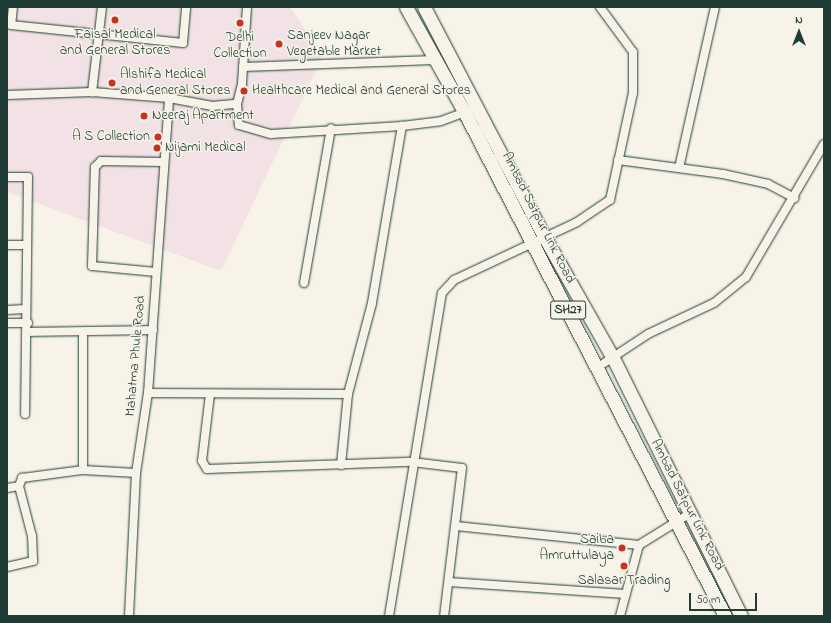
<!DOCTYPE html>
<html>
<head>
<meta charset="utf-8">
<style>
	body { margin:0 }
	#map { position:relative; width:831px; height:623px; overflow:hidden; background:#f7f3e8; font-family:"Indie Flower",sans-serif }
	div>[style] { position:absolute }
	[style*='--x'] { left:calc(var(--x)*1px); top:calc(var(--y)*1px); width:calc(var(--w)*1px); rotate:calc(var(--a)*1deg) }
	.built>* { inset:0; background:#f2e2e5 }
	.roads { filter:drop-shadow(0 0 1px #1f3d34) drop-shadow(0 0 1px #1f3d34) }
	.minor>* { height:8px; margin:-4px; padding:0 4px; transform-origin:4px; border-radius:4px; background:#f7f3e8 }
	.primary>* { height:13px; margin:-6.5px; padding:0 6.5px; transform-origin:6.5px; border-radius:6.5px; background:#f7f3e8 }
	.dots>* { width:11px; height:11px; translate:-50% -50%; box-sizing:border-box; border:2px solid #f7f3e8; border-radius:50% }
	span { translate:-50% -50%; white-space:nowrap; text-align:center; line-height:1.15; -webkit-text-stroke:3px #f7f3e8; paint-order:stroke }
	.shield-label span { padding:1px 3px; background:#f7f3e8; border:1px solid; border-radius:3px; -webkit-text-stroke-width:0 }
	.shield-label { font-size:13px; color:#1f3d34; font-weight:700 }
	.poi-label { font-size:14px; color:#1f3d34 }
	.left { translate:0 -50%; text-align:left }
	.right { translate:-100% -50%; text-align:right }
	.street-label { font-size:14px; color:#1f3d34 }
	.frame { position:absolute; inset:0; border:8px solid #1f3d34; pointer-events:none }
	.north { position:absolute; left:779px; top:12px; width:40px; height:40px; -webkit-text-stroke:3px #f7f3e8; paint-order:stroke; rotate:0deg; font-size:11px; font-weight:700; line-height:16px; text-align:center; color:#1f3d34 }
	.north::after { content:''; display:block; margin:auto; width:14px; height:18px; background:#1f3d34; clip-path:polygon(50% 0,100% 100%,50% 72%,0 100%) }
	.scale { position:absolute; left:689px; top:593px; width:68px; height:18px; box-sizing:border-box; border:2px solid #1f3d34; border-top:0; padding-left:5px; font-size:12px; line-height:14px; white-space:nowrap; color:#1f3d34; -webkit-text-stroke:3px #f7f3e8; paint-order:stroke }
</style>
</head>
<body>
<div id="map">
	<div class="built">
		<i style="clip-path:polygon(7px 7px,290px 7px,323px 56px,221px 271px,7px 192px)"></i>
	</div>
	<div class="roads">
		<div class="minor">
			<i style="--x:13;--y:7;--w:18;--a:96"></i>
			<i style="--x:11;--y:25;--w:173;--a:6"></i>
			<i style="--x:183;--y:43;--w:36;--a:-85"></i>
			<i style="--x:102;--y:7;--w:86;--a:96.7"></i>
			<i style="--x:92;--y:92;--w:77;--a:4.5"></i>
			<i style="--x:169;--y:98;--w:44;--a:10.5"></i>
			<i style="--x:212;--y:106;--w:25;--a:-5"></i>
			<i style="--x:237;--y:104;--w:21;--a:85"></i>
			<i style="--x:239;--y:125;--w:33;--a:16"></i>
			<i style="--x:271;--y:134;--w:131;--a:-3.5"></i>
			<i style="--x:402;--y:126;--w:39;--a:-7"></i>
			<i style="--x:441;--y:121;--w:29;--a:-20"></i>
			<i style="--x:243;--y:67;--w:191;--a:-2.1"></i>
			<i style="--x:7;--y:95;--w:85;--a:-2"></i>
			<i style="--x:237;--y:104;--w:21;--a:-76"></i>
			<i style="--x:242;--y:84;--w:77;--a:-86.3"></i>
			<i style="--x:618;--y:160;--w:106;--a:7.6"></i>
			<i style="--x:723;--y:174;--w:46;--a:12.5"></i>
			<i style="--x:768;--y:184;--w:30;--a:28"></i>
			<i style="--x:679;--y:168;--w:165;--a:-77.4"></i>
			<i style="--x:7;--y:177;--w:21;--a:0"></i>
			<i style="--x:28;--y:177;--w:237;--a:90.7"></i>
			<i style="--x:7;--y:245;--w:18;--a:0"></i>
			<i style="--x:156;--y:272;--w:64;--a:-174.6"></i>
			<i style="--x:92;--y:266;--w:99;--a:-88.3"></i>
			<i style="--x:95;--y:167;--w:8;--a:-45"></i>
			<i style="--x:101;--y:161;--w:62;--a:0.9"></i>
			<i style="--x:304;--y:283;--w:157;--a:-80.1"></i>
			<i style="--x:7;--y:310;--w:19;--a:-3"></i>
			<i style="--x:7;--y:323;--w:21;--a:0"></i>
			<i style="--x:28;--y:332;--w:125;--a:-0.9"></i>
			<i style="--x:598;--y:367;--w:60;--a:-33.4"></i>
			<i style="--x:648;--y:334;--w:73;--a:-25.2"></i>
			<i style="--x:714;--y:303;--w:41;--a:-39.1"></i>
			<i style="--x:746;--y:277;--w:154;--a:-59.6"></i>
			<i style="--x:148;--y:393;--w:200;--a:0.3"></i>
			<i style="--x:210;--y:394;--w:67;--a:96.8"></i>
			<i style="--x:202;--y:461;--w:9;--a:58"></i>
			<i style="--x:207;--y:469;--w:205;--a:-2"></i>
			<i style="--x:412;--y:462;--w:50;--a:6.8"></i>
			<i style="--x:462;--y:468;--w:149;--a:96.9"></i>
			<i style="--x:341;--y:465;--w:71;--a:-84.4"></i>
			<i style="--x:348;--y:394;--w:94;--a:-75.2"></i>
			<i style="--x:372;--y:303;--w:180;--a:-80.4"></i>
			<i style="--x:83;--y:470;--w:136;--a:-90"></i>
			<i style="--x:7;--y:488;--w:12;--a:-9"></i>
			<i style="--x:456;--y:526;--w:184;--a:5.9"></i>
			<i style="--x:7;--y:567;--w:27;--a:-13"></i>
			<i style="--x:33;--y:561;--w:25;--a:-92"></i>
			<i style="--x:32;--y:536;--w:52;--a:-104.6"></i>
			<i style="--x:19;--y:486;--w:9;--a:-69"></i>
			<i style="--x:22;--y:478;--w:62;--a:-7.5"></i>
			<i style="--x:83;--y:470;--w:53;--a:3.2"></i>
			<i style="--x:449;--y:582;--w:177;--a:3.9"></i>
			<i style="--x:129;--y:616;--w:143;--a:-87.2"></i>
			<i style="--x:136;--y:473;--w:81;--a:-81.5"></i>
			<i style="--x:148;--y:393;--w:296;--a:-85.9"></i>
			<i style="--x:389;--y:616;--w:327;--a:-80.7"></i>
			<i style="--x:442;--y:293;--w:18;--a:-47"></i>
			<i style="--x:454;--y:280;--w:136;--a:-25.2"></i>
			<i style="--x:577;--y:222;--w:40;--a:-34"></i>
			<i style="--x:610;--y:200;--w:109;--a:-77.9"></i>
			<i style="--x:633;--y:93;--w:41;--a:-90"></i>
			<i style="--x:633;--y:52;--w:56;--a:-126.3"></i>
			<i style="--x:620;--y:616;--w:73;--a:-75"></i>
			<i style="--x:639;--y:545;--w:59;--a:-31.8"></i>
		</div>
		<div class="primary">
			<i style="--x:406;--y:7;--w:121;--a:60.9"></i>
			<i style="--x:465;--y:113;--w:566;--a:62.67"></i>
			<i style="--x:424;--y:7;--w:261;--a:62.4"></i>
			<i style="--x:545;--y:238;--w:138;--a:60.5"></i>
			<i style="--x:613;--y:358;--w:288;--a:63.6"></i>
		</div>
	</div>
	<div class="dots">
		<i style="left:115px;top:20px;background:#c8321e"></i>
		<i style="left:240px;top:23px;background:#c8321e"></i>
		<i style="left:279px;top:44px;background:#c8321e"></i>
		<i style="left:112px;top:83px;background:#c8321e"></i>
		<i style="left:244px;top:91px;background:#c8321e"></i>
		<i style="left:144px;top:116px;background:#c8321e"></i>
		<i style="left:158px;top:137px;background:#c8321e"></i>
		<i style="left:157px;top:148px;background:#c8321e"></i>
		<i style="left:622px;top:548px;background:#c8321e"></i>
		<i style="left:624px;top:566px;background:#c8321e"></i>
	</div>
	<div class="shield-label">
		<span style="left:568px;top:310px">SH27</span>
	</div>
	<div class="poi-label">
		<span style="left:115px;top:43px">Faisal Medical<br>and General Stores</span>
		<span class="left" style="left:287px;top:44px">Sanjeev Nagar<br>Vegetable Market</span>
		<span style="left:240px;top:46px">Delhi<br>Collection</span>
		<span class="left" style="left:120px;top:83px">Alshifa Medical<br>and General Stores</span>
		<span class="left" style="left:252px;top:91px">Healthcare Medical and General Stores</span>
		<span class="left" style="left:152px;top:116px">Neeraj Apartment</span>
		<span class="right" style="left:150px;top:137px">A S Collection</span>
		<span class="left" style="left:165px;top:148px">Nijami Medical</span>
		<span class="right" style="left:614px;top:548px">Saiba<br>Amruttulaya</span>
		<span style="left:624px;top:581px">Salasar Trading</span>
	</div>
	<div class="street-label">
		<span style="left:538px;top:218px;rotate:63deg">Ambad Satpur Link Road</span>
		<span style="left:136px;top:356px;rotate:-85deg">Mahatma Phule Road</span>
		<span style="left:687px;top:505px;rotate:63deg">Ambad Satpur Link Road</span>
	</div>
	<div class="frame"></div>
	<div class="north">N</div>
	<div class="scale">50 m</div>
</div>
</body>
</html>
